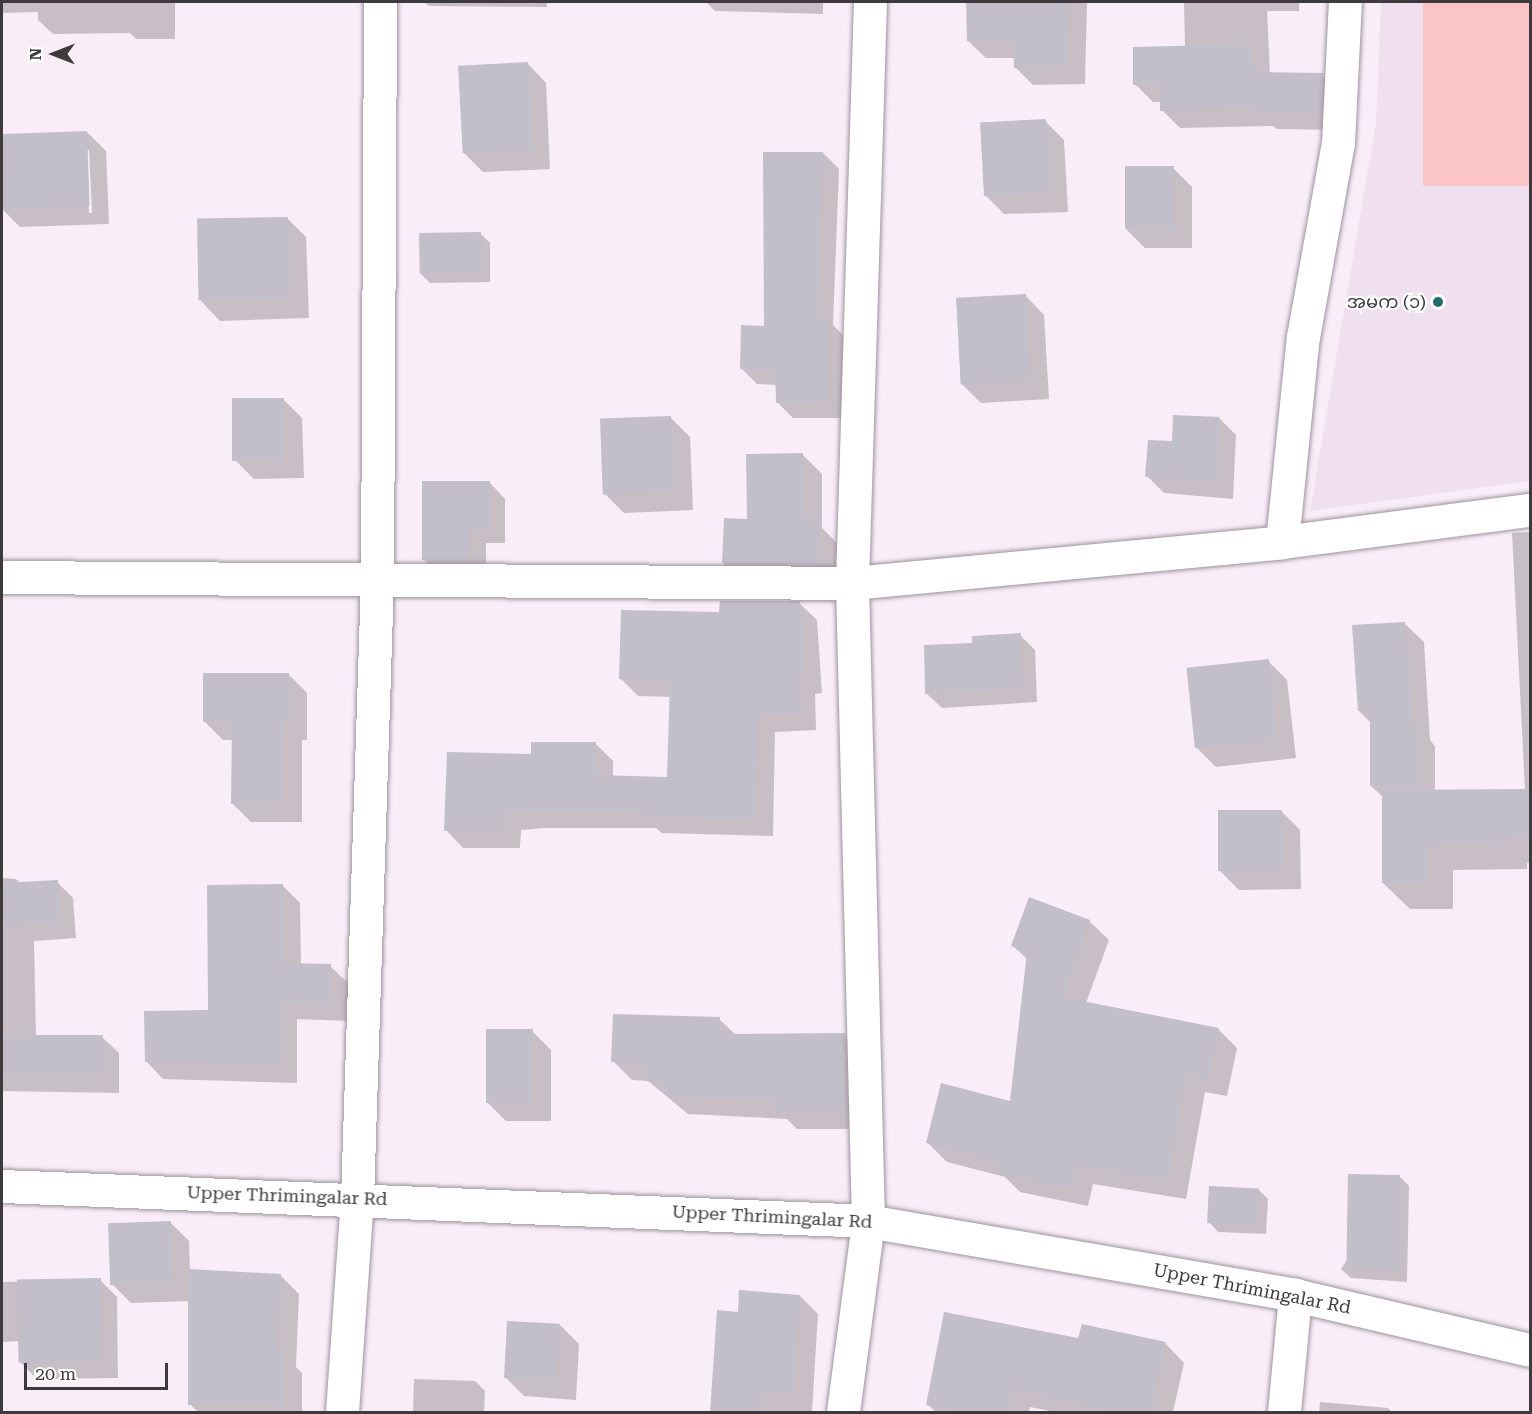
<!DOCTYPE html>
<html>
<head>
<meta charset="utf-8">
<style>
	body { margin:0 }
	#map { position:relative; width:1532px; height:1414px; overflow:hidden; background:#f9eef8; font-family:"Roboto Serif","Noto Sans Myanmar",serif }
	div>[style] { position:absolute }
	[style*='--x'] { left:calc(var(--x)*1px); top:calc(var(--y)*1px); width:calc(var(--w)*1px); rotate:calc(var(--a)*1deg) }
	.built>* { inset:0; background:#f0dfef }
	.green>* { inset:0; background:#fbc5c5; transform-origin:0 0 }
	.shadow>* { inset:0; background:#0003 }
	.building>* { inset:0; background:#c2beca; transform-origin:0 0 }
	.roads { filter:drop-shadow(0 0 2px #9d939d) drop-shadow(0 0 2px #9d939d) }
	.minor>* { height:33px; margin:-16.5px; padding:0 16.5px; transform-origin:16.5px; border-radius:16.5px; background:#fff }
	.dots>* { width:16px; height:16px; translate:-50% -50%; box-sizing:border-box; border:3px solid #fff; border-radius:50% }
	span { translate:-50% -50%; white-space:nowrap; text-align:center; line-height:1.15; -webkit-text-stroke:4.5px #fff; paint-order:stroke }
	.poi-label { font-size:18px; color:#3e3a3e }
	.right { translate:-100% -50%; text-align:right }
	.street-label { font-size:18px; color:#3e3a3e }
	.frame { position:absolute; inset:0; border:3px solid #3e3a3e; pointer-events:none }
	.north { position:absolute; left:24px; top:24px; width:60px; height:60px; -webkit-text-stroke:4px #fff; paint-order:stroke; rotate:270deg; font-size:16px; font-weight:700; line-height:24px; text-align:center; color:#3e3a3e }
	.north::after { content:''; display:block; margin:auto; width:21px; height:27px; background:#3e3a3e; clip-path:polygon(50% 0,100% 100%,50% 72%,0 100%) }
	.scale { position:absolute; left:24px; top:1363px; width:144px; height:27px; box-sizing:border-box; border:3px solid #3e3a3e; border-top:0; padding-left:8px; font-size:18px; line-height:21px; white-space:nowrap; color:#3e3a3e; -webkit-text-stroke:4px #fff; paint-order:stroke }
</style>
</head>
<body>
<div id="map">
	<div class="built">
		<i style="clip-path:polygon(1381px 2px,1530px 2px,1530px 481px,1310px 511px,1376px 123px)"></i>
	</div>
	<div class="green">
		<i style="left:1423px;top:2px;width:107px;height:184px"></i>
	</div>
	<div class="shadow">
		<i style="clip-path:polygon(2px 2px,175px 2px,175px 39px,136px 39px,130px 33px,53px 34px,38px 20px,38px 12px,2px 13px)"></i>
		<i style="clip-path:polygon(424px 2px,547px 2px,547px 7px,429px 6px)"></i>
		<i style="clip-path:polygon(706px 2px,823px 2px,823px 14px,715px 11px)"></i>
		<i style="clip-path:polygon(968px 2px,1087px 2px,1085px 84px,1033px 85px,1015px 67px,1015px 58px,986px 58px,968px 41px)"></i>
		<i style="clip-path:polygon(1184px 2px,1299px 2px,1299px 11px,1267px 11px,1270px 74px,1322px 75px,1340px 92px,1338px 130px,1277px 129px,1273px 126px,1180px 128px,1162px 110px,1162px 102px,1153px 102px,1135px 84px,1185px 47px)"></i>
		<i style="clip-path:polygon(527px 63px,546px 83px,550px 169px,483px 172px,464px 153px)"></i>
		<i style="clip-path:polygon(1045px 121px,1064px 140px,1068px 212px,1004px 214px,985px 195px)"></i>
		<i style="clip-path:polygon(evenodd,87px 132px,106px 151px,109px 224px,20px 227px,2px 209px,2px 135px,87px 132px,86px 150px,89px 150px,92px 213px,89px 213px,86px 150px)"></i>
		<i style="clip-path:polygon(823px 153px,839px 169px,833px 325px,844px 336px,845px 418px,793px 418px,777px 402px,777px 385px,757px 384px,741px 368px,765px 327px)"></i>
		<i style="clip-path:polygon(1173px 168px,1192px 187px,1192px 248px,1145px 248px,1126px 229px)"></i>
		<i style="clip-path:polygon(287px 218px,306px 237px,309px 318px,220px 321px,201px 301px)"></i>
		<i style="clip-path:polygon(480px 233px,490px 243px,490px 282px,430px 283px,421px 274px)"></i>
		<i style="clip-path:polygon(1025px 295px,1044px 315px,1049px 399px,981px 403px,962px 384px)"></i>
		<i style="clip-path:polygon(283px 399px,302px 418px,304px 478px,254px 479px,235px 460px)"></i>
		<i style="clip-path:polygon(671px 418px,690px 437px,693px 510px,624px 513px,605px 494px)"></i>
		<i style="clip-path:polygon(1219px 418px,1236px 435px,1233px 499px,1164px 493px,1147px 476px,1173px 442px)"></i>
		<i style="clip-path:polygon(803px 455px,822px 474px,822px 528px,837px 543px,835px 582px,742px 582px,723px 563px,749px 520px)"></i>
		<i style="clip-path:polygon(490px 483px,505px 499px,505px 543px,486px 543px,486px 575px,439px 575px,423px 559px)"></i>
		<i style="clip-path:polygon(1530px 532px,1530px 863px,1527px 863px,1527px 869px,1453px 870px,1453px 909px,1410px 909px,1383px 883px,1383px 797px,1371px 786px,1371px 723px,1359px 711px,1404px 623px,1424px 642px,1430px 740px,1435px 746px,1435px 791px,1525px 790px,1512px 533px)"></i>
		<i style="clip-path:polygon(799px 603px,817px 620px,822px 693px,815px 694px,816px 730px,775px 732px,773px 836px,662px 833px,656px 828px,545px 828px,521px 830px,520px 848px,463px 848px,446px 830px,532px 756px,596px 744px,613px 761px,613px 777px,669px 779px,671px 697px,638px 696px,621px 679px,721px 614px)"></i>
		<i style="clip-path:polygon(1020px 635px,1035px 650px,1037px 702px,942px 708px,927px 694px)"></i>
		<i style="clip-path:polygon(1268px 661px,1287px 680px,1296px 758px,1216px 767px,1197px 748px)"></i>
		<i style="clip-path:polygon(288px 674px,307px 693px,307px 740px,302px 740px,302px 822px,251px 822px,232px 803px,233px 740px,223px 740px,204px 721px)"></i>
		<i style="clip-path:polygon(1281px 811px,1300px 830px,1301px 889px,1239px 890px,1220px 871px)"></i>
		<i style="clip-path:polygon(2px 878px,16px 879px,21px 884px,57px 882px,73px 898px,76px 938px,34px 941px,36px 1037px,102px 1037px,119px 1053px,119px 1093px,2px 1091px)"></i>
		<i style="clip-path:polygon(283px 886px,300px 903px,301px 965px,330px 966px,348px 983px,348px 1021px,297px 1019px,297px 1083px,163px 1079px,146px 1061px,210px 1011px)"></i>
		<i style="clip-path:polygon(1089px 921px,1109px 940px,1086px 1003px,1218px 1029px,1237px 1048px,1227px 1096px,1205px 1092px,1186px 1199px,1093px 1184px,1088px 1206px,1020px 1192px,1005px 1177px,947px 1162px,928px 1143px,1011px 1103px,1028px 960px,1012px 945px)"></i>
		<i style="clip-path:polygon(719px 1019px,736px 1035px,844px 1035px,863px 1054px,865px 1129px,797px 1129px,787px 1119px,688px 1114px,648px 1081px,632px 1080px,613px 1061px)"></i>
		<i style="clip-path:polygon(532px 1031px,551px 1050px,551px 1121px,506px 1121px,487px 1102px)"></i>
		<i style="clip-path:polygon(1400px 1177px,1409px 1186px,1407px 1282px,1351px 1278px,1341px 1269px)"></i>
		<i style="clip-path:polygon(1259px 1190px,1268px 1199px,1266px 1234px,1218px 1232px,1209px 1222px)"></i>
		<i style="clip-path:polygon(170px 1222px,189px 1241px,190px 1271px,280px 1275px,299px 1294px,296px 1367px,302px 1373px,302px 1412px,198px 1412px,190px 1404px,190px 1301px,131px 1303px,112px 1284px)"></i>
		<i style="clip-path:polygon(100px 1280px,117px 1297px,118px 1378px,37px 1379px,20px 1362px,20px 1341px,2px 1342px,2px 1282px)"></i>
		<i style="clip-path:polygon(800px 1296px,818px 1314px,812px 1411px,712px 1412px)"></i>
		<i style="clip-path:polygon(560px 1325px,579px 1344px,576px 1400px,524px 1396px,505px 1377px)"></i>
		<i style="clip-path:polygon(1080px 1340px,1165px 1343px,1184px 1363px,1173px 1412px,1055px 1412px,1030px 1407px,1029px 1412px,936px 1412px,928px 1405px)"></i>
		<i style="clip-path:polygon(414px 1379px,475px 1381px,485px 1391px,484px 1412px,413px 1412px)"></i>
		<i style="clip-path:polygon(1320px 1402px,1388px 1408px,1392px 1412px,1319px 1412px)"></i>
	</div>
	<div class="building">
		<i style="clip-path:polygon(966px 2px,1070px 2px,1068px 67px,1014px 68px,1013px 40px,967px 41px)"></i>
		<i style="clip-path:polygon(1252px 44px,1253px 72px,1323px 73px,1321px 113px,1258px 112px,1258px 108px,1160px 111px,1160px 84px,1133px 85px,1133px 47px)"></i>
		<i style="left:528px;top:62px;width:88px;height:70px;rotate:87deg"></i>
		<i style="left:1046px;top:119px;width:74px;height:66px;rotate:87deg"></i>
		<i style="left:87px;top:131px;width:75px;height:85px;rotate:88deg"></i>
		<i style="clip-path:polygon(763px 152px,823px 152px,817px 319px,829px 318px,830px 402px,776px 403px,775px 370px,740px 369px,741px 325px,764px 326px)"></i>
		<i style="left:1125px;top:166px;width:49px;height:63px"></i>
		<i style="left:288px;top:217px;width:82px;height:91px;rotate:89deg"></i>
		<i style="left:481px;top:232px;width:41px;height:62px;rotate:89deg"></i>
		<i style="left:1026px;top:294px;width:87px;height:70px;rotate:87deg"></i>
		<i style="left:232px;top:398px;width:52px;height:63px"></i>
		<i style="clip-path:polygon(1173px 415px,1219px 417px,1216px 482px,1145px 477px,1148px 440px,1172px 441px)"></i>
		<i style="left:671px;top:416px;width:76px;height:71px;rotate:88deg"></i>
		<i style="clip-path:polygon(803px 453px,803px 522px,819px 522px,817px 564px,722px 563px,724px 518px,747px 519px,746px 454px)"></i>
		<i style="clip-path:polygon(422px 481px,490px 481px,490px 528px,470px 528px,470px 560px,422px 560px)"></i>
		<i style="clip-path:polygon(720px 601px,800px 601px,805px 676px,798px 677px,799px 714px,758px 715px,756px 819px,643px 817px,643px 811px,527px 811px,504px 813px,503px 831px,444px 831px,447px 752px,531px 754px,531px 742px,596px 742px,596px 775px,667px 777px,670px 681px,619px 679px,621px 610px,719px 612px)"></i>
		<i style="clip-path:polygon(1405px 622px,1412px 725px,1417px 725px,1417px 786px,1370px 786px,1370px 710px,1358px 711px,1352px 625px)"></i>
		<i style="clip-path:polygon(1021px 633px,1023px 688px,925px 694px,924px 645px,972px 643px,972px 636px)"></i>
		<i style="left:1269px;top:659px;width:81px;height:83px;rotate:84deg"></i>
		<i style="clip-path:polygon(203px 673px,289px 673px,289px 722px,283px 722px,283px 804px,231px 804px,232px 722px,203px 722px)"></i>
		<i style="clip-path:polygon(1530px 789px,1530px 836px,1501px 838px,1501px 844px,1427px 845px,1427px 883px,1382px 883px,1382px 790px)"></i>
		<i style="left:1282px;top:810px;width:61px;height:64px;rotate:90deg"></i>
		<i style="left:58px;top:880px;width:43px;height:56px;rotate:87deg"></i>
		<i style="clip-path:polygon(283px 884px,284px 963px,331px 964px,331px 1004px,280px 1003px,280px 1066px,211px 1066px,211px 1061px,145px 1062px,144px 1011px,208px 1010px,207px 885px)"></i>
		<i style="clip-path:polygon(1029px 897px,1090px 920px,1062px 997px,1219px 1028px,1208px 1078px,1186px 1074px,1168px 1181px,1074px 1165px,1070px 1188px,999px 1174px,1002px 1163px,926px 1143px,941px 1083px,1010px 1101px,1027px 952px,1011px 946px)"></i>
		<i style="clip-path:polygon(613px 1014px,720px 1017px,719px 1034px,845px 1033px,846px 1110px,776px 1110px,776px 1101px,667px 1096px,667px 1083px,646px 1081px,646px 1063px,611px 1062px)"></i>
		<i style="left:486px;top:1029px;width:47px;height:74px"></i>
		<i style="left:2px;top:1035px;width:101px;height:41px"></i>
		<i style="left:1348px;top:1174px;width:52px;height:95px;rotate:1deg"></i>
		<i style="left:1209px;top:1186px;width:50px;height:37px;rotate:3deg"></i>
		<i style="left:171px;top:1221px;width:62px;height:63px;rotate:88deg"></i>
		<i style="clip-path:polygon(188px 1269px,281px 1274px,277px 1352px,284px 1352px,284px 1405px,188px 1405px)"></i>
		<i style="left:101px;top:1278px;width:83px;height:84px;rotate:89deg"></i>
		<i style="clip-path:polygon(739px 1290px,800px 1295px,794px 1393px,760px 1391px,758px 1413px,710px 1413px,717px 1310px,738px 1312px)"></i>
		<i style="clip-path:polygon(944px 1312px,1078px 1338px,1082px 1324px,1166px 1342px,1151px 1413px,1119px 1413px,1011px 1389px,1006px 1413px,966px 1413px,926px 1405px)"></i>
		<i style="left:507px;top:1321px;width:53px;height:57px;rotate:3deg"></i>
	</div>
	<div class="roads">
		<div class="minor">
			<i style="--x:1282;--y:542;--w:206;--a:-84.2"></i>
			<i style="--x:1303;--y:337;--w:197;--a:-79.8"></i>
			<i style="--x:1338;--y:143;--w:141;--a:-87.2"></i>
			<i style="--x:2;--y:577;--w:850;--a:0.4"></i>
			<i style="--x:852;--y:583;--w:432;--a:-5.4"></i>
			<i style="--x:1282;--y:542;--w:250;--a:-7.4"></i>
			<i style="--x:2;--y:1186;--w:867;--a:2.31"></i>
			<i style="--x:868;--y:1221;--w:433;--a:9.8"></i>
			<i style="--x:1295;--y:1295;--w:241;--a:13.2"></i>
			<i style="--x:342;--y:1412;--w:214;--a:-86"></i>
			<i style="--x:357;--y:1199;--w:619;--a:-88.15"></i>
			<i style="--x:377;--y:580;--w:578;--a:-89.7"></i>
			<i style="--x:843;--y:1412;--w:193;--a:-82.5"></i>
			<i style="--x:868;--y:1221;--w:638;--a:-91.44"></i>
			<i style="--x:852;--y:583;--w:581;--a:-88.23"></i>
			<i style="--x:1284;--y:1412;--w:118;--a:-84.6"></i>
		</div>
	</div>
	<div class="dots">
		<i style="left:1438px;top:302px;background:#216d70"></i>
	</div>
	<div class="poi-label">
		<span class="right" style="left:1426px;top:302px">အမက (၁)</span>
	</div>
	<div class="street-label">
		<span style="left:287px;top:1196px;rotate:2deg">Upper Thrimingalar Rd</span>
		<span style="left:772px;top:1217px;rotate:3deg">Upper Thrimingalar Rd</span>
		<span style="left:1252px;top:1289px;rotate:11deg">Upper Thrimingalar Rd</span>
	</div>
	<div class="frame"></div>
	<div class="north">N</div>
	<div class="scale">20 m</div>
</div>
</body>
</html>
